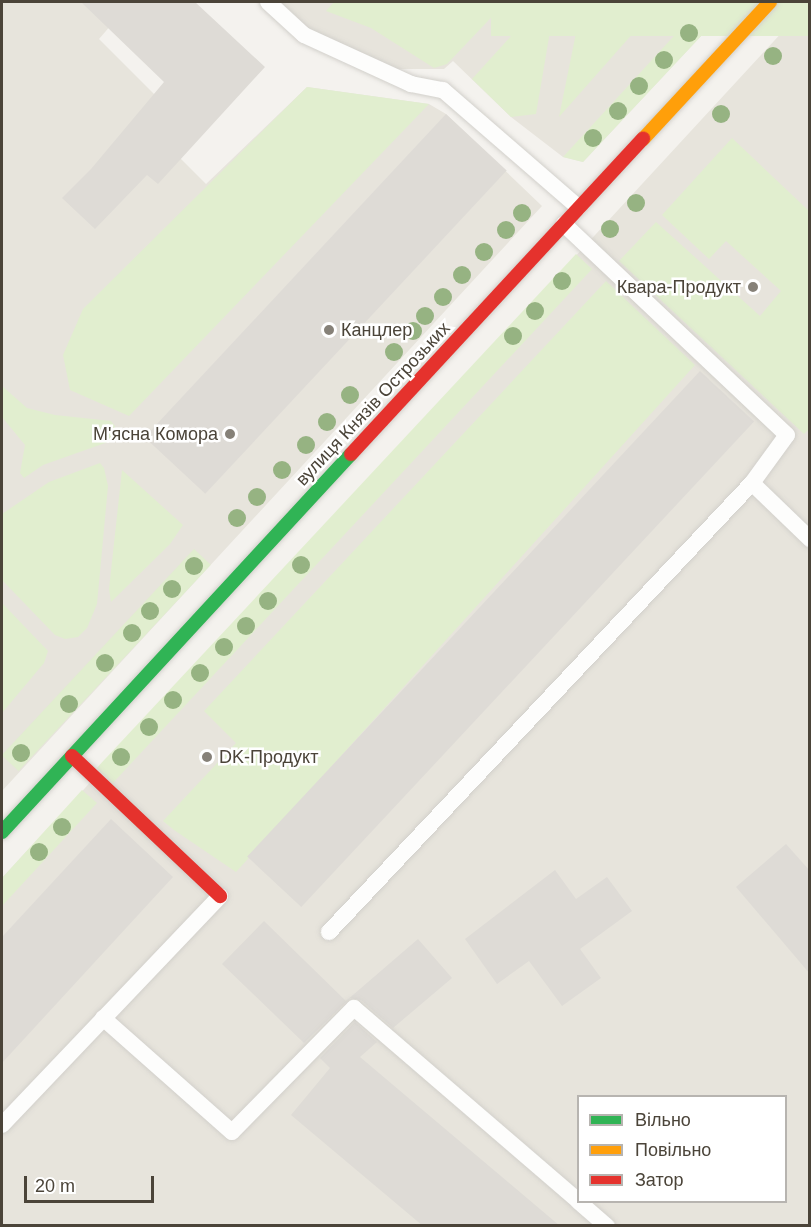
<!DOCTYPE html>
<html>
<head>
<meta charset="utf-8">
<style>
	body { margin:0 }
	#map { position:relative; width:811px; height:1227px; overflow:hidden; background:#f4f2ee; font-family:Helvetica,sans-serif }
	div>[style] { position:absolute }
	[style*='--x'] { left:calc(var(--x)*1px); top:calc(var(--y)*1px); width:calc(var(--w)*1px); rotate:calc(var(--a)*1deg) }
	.residential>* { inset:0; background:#e7e4dc }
	.green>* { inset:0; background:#e1eecf; transform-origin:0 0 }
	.building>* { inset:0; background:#dedbd6; transform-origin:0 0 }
	.roads { filter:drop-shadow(0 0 2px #d2d0cb) drop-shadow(0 0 2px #d2d0cb) }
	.lane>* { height:16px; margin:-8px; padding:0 8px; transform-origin:8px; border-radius:8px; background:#fdfdfc }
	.fast>* { height:14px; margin:-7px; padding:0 7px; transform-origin:7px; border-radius:7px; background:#30b455 }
	.slow>* { height:14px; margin:-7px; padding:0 7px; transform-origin:7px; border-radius:7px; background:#ff9f0a }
	.jam>* { height:14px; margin:-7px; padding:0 7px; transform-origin:7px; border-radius:7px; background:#e5322d }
	.trees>* { width:18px; height:18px; margin:-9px; border-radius:50%; background:#96b382 }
	.dots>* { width:16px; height:16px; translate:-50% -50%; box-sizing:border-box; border:3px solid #fff; border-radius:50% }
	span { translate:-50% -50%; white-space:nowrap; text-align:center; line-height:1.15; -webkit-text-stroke:5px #fff; paint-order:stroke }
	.poi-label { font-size:18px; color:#4b4439 }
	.right { translate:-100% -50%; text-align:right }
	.left { translate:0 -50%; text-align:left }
	.street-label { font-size:18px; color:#4b4439 }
	.frame { position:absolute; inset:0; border:3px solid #4b4439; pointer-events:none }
	.legend { position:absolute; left:577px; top:1095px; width:210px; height:108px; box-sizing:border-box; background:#fff; border:2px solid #b7b4b0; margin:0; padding:8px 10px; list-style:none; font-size:18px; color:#4b4439 }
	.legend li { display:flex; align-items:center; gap:12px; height:30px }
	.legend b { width:30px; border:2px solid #b7b4b0 }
	.scale { position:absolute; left:24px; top:1176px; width:130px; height:27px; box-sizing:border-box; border:3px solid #4b4439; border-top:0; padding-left:8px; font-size:18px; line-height:21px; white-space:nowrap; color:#4b4439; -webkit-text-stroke:4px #fff; paint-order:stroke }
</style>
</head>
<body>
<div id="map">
	<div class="residential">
		<i style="clip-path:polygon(2px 2px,131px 2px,99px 39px,156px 96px,137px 115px,206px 184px,307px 87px,429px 104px,446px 114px,542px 206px,2px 791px)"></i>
		<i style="clip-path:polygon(281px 2px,733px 2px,583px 162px,563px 157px,511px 117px,453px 61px,444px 69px,382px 69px,340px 58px)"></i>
		<i style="clip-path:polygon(evenodd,809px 3px,809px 1225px,2px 1225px,2px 878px,809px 3px,578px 1096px,786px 1096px,786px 1202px,578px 1202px,578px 1096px)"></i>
	</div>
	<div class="green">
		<i style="clip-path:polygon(334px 2px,506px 2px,447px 64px,434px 68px,371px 28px,326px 11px)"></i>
		<i style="clip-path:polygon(542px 2px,555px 2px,536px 114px,511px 117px,472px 79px)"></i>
		<i style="clip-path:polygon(600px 2px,654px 2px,658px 5px,559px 117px,577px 28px)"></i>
		<i style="clip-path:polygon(705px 2px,733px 2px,583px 162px,563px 157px)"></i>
		<i style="left:809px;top:3px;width:33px;height:318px;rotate:90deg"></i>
		<i style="clip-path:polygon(307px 87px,429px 104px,129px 416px,70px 390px,63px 355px,83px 309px)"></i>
		<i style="clip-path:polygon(732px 138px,809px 211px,810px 428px,804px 434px,619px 261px,656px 222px,760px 316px,781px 291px,726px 241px,709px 259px,662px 215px)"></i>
		<i style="left:576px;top:254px;width:22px;height:703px;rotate:43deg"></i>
		<i style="clip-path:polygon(606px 281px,695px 365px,236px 872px,174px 830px,163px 821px,236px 743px,204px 711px)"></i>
		<i style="clip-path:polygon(2px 386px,27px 408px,55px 415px,111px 421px,115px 426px,114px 436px,108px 442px,43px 465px,24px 478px,20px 473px,25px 445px,2px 417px)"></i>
		<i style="clip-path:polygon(100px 463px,104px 468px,108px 486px,97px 604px,87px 628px,78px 637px,65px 639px,55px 635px,2px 580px,2px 514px,49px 482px)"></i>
		<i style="clip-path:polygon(122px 470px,183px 525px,170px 544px,111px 602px,109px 589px)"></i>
		<i style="left:194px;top:549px;width:23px;height:282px;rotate:43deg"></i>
		<i style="clip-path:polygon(2px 603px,48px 651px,44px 663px,2px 713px)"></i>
		<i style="clip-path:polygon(82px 790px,97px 803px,2px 906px,2px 878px)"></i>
	</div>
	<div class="building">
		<i style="clip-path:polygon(81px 2px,195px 2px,265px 67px,158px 184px,147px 175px,95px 229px,62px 198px,91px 169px,164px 82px)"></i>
		<i style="left:446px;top:114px;width:83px;height:442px;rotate:43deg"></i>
		<i style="left:700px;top:371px;width:74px;height:664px;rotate:43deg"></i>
		<i style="clip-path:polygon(111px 819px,173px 877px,2px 1063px,2px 937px)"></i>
		<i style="clip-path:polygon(786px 844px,810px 871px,810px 974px,736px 887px)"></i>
		<i style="clip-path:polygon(555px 870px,576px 899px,607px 877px,632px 911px,580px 949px,601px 978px,562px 1006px,529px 961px,497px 984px,465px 939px)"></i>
		<i style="clip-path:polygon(264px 921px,346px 1001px,418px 939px,452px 978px,393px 1028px,361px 1000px,350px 998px,304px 1043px,222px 964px)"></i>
		<i style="clip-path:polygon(355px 1022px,377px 1042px,360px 1057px,560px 1226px,423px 1226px,291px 1115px,330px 1068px,320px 1058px)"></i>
	</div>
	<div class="roads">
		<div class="lane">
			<i style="--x:268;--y:2;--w:49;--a:42.5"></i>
			<i style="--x:304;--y:35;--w:118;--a:24.6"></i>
			<i style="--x:411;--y:84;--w:33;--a:11"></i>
			<i style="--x:443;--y:90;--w:179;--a:40.9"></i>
			<i style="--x:752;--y:483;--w:81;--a:44"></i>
			<i style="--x:329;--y:932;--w:617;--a:-46.71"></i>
			<i style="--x:752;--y:483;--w:59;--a:-53.9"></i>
			<i style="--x:787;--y:435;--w:307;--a:-136.6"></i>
			<i style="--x:103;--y:1018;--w:172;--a:41.5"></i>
			<i style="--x:232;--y:1132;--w:174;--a:-45.5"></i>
			<i style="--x:354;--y:1008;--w:296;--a:40.7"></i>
			<i style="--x:2;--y:1125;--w:316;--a:-46.4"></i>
			<i style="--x:579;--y:1202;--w:37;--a:41"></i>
		</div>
		<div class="fast">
			<i style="--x:2;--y:832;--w:514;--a:-47.28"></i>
		</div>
		<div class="slow">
			<i style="--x:643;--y:139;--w:187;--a:-47.2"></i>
		</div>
		<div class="jam">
			<i style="--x:351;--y:454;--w:430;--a:-47.2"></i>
			<i style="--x:72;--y:756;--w:204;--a:43.4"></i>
		</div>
	</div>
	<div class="trees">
		<i style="left:689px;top:33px"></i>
		<i style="left:773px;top:56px"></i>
		<i style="left:664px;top:60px"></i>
		<i style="left:639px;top:86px"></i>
		<i style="left:618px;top:111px"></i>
		<i style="left:721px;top:114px"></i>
		<i style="left:593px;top:138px"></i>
		<i style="left:636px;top:203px"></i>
		<i style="left:522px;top:213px"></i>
		<i style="left:610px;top:229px"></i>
		<i style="left:506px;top:230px"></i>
		<i style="left:484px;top:252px"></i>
		<i style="left:462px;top:275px"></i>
		<i style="left:562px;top:281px"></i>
		<i style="left:443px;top:297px"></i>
		<i style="left:535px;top:311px"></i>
		<i style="left:425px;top:316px"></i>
		<i style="left:413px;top:331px"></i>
		<i style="left:513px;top:336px"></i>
		<i style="left:394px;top:352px"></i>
		<i style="left:350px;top:395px"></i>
		<i style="left:327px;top:422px"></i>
		<i style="left:306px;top:445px"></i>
		<i style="left:282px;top:470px"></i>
		<i style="left:257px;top:497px"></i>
		<i style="left:237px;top:518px"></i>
		<i style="left:301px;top:565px"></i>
		<i style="left:194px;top:566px"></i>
		<i style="left:172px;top:589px"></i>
		<i style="left:268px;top:601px"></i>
		<i style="left:150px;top:611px"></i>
		<i style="left:246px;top:626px"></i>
		<i style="left:132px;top:633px"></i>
		<i style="left:224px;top:647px"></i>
		<i style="left:105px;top:663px"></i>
		<i style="left:200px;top:673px"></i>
		<i style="left:173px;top:700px"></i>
		<i style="left:69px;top:704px"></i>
		<i style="left:149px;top:727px"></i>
		<i style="left:21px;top:753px"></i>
		<i style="left:121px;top:757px"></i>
		<i style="left:62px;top:827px"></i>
		<i style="left:39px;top:852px"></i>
	</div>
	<div class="dots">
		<i style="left:753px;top:287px;background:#868178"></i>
		<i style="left:329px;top:330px;background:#868178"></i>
		<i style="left:230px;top:434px;background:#868178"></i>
		<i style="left:207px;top:757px;background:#868178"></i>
	</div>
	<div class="poi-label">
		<span class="right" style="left:741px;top:287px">Квара-Продукт</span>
		<span class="left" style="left:341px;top:330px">Канцлер</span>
		<span class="right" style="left:218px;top:434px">М'ясна Комора</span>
		<span class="left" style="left:219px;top:757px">DK-Продукт</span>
	</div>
	<div class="street-label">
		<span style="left:373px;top:404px;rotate:-47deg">вулиця Князів Острозьких</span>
	</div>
	<div class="frame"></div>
	<ul class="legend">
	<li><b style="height:8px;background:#30b455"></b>Вільно</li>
	<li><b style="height:8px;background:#ff9f0a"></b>Повільно</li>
	<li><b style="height:8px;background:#e5322d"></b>Затор</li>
	</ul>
	<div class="scale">20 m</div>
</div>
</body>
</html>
